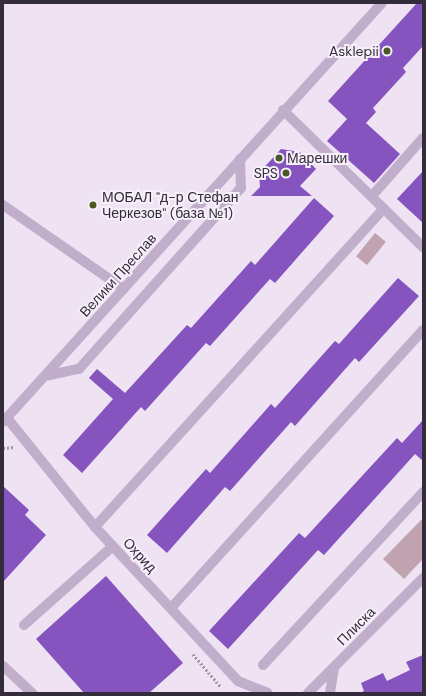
<!DOCTYPE html>
<html>
<head>
<meta charset="utf-8">
<style>
	body { margin:0 }
	#map { position:relative; width:426px; height:696px; overflow:hidden; background:#eee2f3; font-family:"DM Sans",sans-serif }
	div>[style] { position:absolute }
	[style*='--x'] { left:calc(var(--x)*1px); top:calc(var(--y)*1px); width:calc(var(--w)*1px); rotate:calc(var(--a)*1deg) }
	.green>* { inset:0; background:#c1a3b0; transform-origin:0 0 }
	.building>* { inset:0; background:#8554bf }
	.path>* { height:2.5px; margin-top:-1.25px; transform-origin:0; background:repeating-linear-gradient(90deg,#a592af 0 2px,transparent 0 4px) }
	.minor>* { height:10px; margin:-5px; padding:0 5px; transform-origin:5px; border-radius:5px; background:#c1aecb }
	.dots>* { width:11px; height:11px; translate:-50% -50%; box-sizing:border-box; border:2px solid #f7effa; border-radius:50% }
	span { translate:-50% -50%; white-space:nowrap; text-align:center; line-height:1.15; -webkit-text-stroke:4px #f7effa; paint-order:stroke }
	.poi-label { font-size:14px; color:#332c3a }
	.right { translate:-100% -50%; text-align:right }
	.left { translate:0 -50%; text-align:left }
	.street-label { font-size:14px; color:#332c3a }
	.frame { position:absolute; inset:0; border:4px solid #332c3a; pointer-events:none }
</style>
</head>
<body>
<div id="map">
	<div class="green">
		<i style="left:375px;top:233px;width:14px;height:30px;rotate:39deg"></i>
		<i style="clip-path:polygon(422px 519px,423px 559px,404px 579px,383px 559px)"></i>
	</div>
	<div class="building">
		<i style="clip-path:polygon(417px 3px,423px 3px,423px 46px,403px 68px,406px 72px,373px 108px,376px 112px,366px 123px,400px 154px,374px 183px,327px 141px,347px 119px,328px 101px)"></i>
		<i style="clip-path:polygon(281px 149px,300px 152px,316px 169px,300px 186px,312px 196px,251px 196px,260px 187px,259px 173px)"></i>
		<i style="clip-path:polygon(423px 171px,423px 223px,397px 199px)"></i>
		<i style="clip-path:polygon(314px 198px,334px 216px,275px 283px,270px 279px,210px 346px,206px 343px,145px 411px,141px 407px,82px 473px,63px 455px,113px 399px,89px 378px,97px 369px,125px 393px,187px 325px,191px 328px,251px 261px,255px 265px)"></i>
		<i style="clip-path:polygon(398px 278px,419px 296px,359px 362px,355px 358px,295px 426px,291px 422px,230px 491px,225px 487px,167px 553px,147px 535px,206px 469px,210px 473px,271px 404px,275px 408px,335px 341px,339px 344px)"></i>
		<i style="clip-path:polygon(423px 420px,423px 461px,415px 454px,324px 555px,318px 550px,228px 649px,209px 631px,299px 533px,305px 538px,397px 438px,402px 443px)"></i>
		<i style="clip-path:polygon(3px 486px,29px 510px,25px 515px,46px 535px,3px 582px)"></i>
		<i style="clip-path:polygon(106px 576px,183px 663px,149px 693px,84px 693px,36px 639px)"></i>
		<i style="clip-path:polygon(423px 655px,423px 693px,360px 693px,364px 691px,361px 683px,383px 673px,387px 681px,410px 670px,406px 662px)"></i>
	</div>
	<div class="path">
		<i style="--x:3;--y:448;--w:11;--a:-5"></i>
		<i style="--x:193;--y:654;--w:43;--a:49.7"></i>
	</div>
	<div class="minor">
		<i style="--x:283;--y:110;--w:196;--a:44.4"></i>
		<i style="--x:372;--y:196;--w:77;--a:-48.7"></i>
		<i style="--x:3;--y:205;--w:147;--a:34.8"></i>
		<i style="--x:45;--y:376;--w:35;--a:-12"></i>
		<i style="--x:79;--y:369;--w:243;--a:-48.2"></i>
		<i style="--x:241;--y:188;--w:29;--a:-92"></i>
		<i style="--x:7;--y:418;--w:140;--a:51.1"></i>
		<i style="--x:95;--y:527;--w:210;--a:47.1"></i>
		<i style="--x:238;--y:681;--w:32;--a:22"></i>
		<i style="--x:3;--y:422;--w:565;--a:-47.87"></i>
		<i style="--x:95;--y:527;--w:430;--a:-47.8"></i>
		<i style="--x:171;--y:608;--w:375;--a:-47.8"></i>
		<i style="--x:24;--y:625;--w:119;--a:-41.6"></i>
		<i style="--x:263;--y:665;--w:236;--a:-47.2"></i>
		<i style="--x:3;--y:666;--w:40;--a:43"></i>
		<i style="--x:308;--y:693;--w:163;--a:-45"></i>
		<i style="--x:330;--y:693;--w:25;--a:-81"></i>
	</div>
	<div class="dots">
		<i style="left:387px;top:51px;background:#4a5924"></i>
		<i style="left:279px;top:158px;background:#4a5924"></i>
		<i style="left:286px;top:173px;background:#4a5924"></i>
		<i style="left:93px;top:205px;background:#4a5924"></i>
	</div>
	<div class="poi-label">
		<span class="right" style="left:379px;top:51px">Asklepii</span>
		<span class="left" style="left:287px;top:158px">Марешки</span>
		<span class="right" style="left:278px;top:173px">SPS</span>
		<span class="left" style="left:102px;top:205px">МОБАЛ "д-р Стефан<br>Черкезов" (база №1)</span>
	</div>
	<div class="street-label">
		<span style="left:118px;top:275px;rotate:-48deg">Велики Преслав</span>
		<span style="left:140px;top:555px;rotate:47deg">Охрид</span>
		<span style="left:356px;top:626px;rotate:-45deg">Плиска</span>
	</div>
	<div class="frame"></div>
</div>
</body>
</html>
